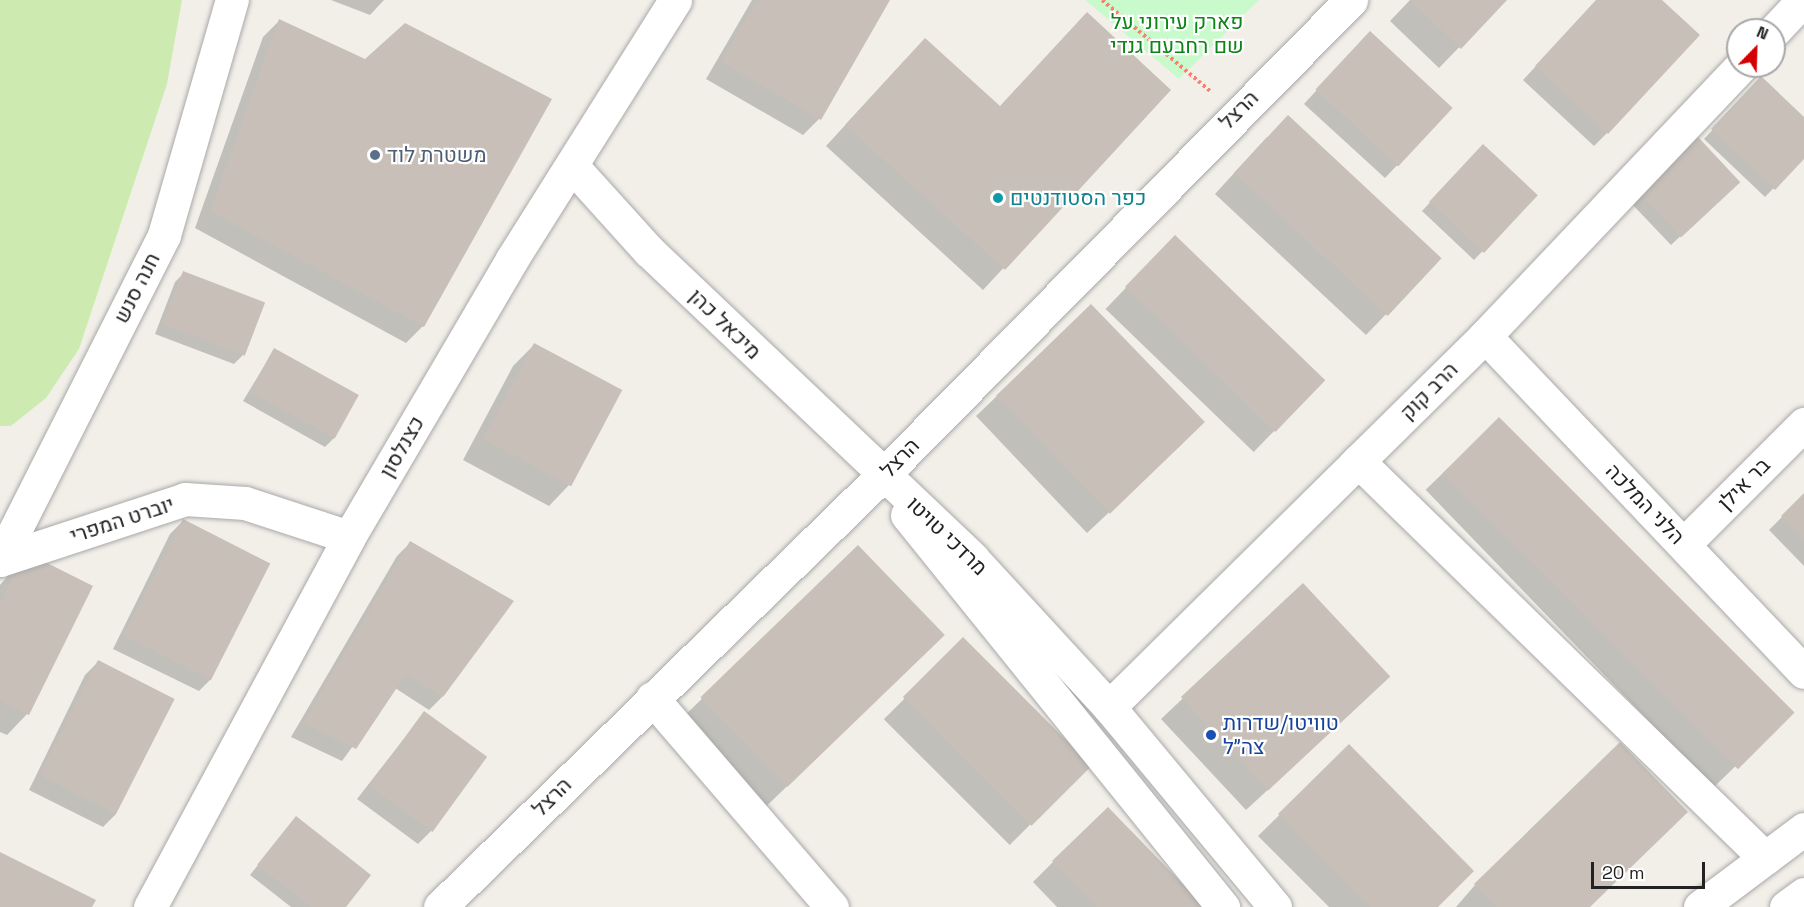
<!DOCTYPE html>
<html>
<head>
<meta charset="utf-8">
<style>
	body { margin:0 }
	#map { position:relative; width:1804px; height:907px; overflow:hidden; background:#f2efe9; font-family:"Space Grotesk",Heebo,sans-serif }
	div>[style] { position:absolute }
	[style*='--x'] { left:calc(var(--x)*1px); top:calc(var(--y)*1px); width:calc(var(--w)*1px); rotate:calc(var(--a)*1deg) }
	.grass>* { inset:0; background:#cdebb0 }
	.park>* { inset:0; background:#c8facc }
	.shadow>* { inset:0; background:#0003; transform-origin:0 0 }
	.building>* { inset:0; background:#c7bfb8; transform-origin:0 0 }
	.path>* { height:4px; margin-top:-2px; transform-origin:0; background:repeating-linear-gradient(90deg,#fa8072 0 3px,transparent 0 6px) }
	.roads { filter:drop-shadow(0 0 2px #a9a9a9) drop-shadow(0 0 2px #a9a9a9) }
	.minor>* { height:33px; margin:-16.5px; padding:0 16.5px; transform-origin:16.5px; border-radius:16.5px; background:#fff }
	.dots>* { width:16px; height:16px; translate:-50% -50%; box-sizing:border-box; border:3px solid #fff; border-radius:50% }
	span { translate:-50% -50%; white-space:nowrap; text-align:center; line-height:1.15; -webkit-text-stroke:4.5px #fff; paint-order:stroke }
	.park-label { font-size:21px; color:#0c8416 }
	.street-label { font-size:21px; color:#222 }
	.service-label { font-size:21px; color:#4e5e75 }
	.left { translate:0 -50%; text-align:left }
	.culture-label { font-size:21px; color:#0d838f }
	.transit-label { font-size:21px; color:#164399 }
	.north { position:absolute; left:1726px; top:18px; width:60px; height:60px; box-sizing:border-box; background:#fff; border:2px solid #a7a7a7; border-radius:50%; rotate:23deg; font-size:16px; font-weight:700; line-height:24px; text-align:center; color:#222 }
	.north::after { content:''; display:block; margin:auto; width:21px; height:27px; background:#d40000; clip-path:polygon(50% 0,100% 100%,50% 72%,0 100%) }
	.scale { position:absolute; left:1591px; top:862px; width:114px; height:27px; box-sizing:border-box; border:3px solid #222; border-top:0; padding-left:8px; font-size:18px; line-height:21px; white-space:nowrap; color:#222; -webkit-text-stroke:4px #fff; paint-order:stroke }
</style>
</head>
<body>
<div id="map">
	<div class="grass">
		<i style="clip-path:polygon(0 0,182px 0,167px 84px,79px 349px,46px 398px,11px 426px,0 426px)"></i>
	</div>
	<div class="park">
		<i style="clip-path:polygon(1085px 0,1259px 0,1179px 79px)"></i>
	</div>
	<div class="shadow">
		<i style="clip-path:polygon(331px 0,384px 0,370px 15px)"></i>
		<i style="clip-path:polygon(752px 0,889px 0,819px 119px,803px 135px,706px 79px)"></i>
		<i style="clip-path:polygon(1410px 0,1505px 0,1439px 68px,1390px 21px)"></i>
		<i style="clip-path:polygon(1597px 0,1660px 0,1607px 133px,1594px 146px,1523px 80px)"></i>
		<i style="clip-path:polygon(279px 21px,423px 326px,406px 343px,195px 228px,263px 37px)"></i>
		<i style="clip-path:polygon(1357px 46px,1451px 108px,1385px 178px,1304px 104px)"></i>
		<i style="clip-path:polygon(905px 60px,1000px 107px,1169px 90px,983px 290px,826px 146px)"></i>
		<i style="clip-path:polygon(1761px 78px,1804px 119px,1804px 157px,1765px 197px,1704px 139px)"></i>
		<i style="clip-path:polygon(1267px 137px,1440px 258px,1366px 335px,1215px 194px)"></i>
		<i style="clip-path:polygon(1474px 155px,1536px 195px,1474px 260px,1422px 211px)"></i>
		<i style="clip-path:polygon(1729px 190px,1671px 245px,1630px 202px,1639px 193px)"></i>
		<i style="left:1175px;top:237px;width:206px;height:100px;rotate:44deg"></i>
		<i style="clip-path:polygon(184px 273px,243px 355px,234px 364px,155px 334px,175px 282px)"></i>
		<i style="clip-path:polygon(534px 345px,569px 485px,549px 506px,463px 460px,513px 366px)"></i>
		<i style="clip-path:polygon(274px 350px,334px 438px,325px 447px,243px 401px)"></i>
		<i style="clip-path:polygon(997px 396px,1182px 444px,1087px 533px,976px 416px)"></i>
		<i style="left:1499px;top:419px;width:414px;height:102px;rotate:46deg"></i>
		<i style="clip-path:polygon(1804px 495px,1804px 566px,1769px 530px)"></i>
		<i style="clip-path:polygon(183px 521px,212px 678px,199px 691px,113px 649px,170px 534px)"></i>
		<i style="clip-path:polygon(410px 543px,442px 697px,429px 710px,395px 688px,342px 761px,291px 737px,397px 556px)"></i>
		<i style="left:858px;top:548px;width:122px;height:246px;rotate:46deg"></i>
		<i style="clip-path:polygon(26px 554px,27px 714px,7px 735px,0 732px,0 585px)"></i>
		<i style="clip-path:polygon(1303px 585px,1367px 698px,1246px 810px,1161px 719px)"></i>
		<i style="left:963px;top:640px;width:178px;height:112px;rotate:45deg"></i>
		<i style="clip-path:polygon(98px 662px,116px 814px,103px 827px,29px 790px,85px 675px)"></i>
		<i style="clip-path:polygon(424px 713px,431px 831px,418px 844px,357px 799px)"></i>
		<i style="clip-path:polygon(1349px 746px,1436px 907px,1329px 907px,1258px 836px)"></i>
		<i style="clip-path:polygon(296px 818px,344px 907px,291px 907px,250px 875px)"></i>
		<i style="clip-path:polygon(1053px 862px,1203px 907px,1057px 907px,1033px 882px)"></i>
		<i style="clip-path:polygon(1475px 885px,1588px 907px,1456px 907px)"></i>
	</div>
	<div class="building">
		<i style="clip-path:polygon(757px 0,890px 0,821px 120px,721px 62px)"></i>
		<i style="clip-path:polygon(1410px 0,1507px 0,1461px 49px)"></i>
		<i style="clip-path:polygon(1596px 0,1662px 0,1700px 35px,1608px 134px,1535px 66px)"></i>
		<i style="clip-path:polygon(1087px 12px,1171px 90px,1005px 270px,845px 125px,925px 38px,1000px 106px)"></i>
		<i style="clip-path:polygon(279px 19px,365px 59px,405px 23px,552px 99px,424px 327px,210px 211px)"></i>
		<i style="left:1370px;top:31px;width:113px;height:80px;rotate:43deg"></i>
		<i style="clip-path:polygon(1761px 76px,1804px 117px,1804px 159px,1775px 190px,1711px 129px)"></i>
		<i style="left:1288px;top:115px;width:210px;height:79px;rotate:43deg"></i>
		<i style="left:1698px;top:137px;width:62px;height:81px;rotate:47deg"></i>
		<i style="left:1483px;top:144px;width:75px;height:79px;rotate:43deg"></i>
		<i style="left:1175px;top:235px;width:209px;height:72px;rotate:44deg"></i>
		<i style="left:183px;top:271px;width:88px;height:57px;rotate:21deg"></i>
		<i style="left:1091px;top:304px;width:164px;height:132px;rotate:46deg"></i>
		<i style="left:534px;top:343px;width:100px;height:109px;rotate:28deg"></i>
		<i style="left:274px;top:348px;width:97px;height:50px;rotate:29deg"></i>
		<i style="left:1499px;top:417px;width:418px;height:80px;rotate:45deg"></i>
		<i style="clip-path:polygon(1804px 493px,1804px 540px,1781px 516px)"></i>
		<i style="left:183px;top:519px;width:98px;height:131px;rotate:27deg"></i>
		<i style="clip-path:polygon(410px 541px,514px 601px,443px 697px,406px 674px,356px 749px,303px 723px)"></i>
		<i style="left:858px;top:545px;width:125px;height:219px;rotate:46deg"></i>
		<i style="clip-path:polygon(25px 552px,93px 586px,29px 715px,0 701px,0 603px)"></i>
		<i style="left:1303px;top:583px;width:128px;height:167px;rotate:47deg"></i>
		<i style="left:963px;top:637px;width:182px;height:85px;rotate:45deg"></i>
		<i style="left:98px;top:660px;width:86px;height:129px;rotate:27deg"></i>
		<i style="left:424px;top:711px;width:78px;height:93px;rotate:36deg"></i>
		<i style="clip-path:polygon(1620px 742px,1688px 812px,1590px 907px,1497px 907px,1474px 884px)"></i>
		<i style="clip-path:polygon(1349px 744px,1474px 871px,1438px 907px,1370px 907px,1278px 814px)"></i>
		<i style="clip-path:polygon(1108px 807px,1205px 907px,1097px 907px,1052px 861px)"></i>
		<i style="clip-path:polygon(296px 816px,371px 875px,346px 907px,311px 907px,257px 865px)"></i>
		<i style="clip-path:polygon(0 852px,96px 900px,92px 907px,0 907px)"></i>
	</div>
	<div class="path">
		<i style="--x:1102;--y:0;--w:141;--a:40.1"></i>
	</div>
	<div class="roads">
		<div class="minor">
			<i style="--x:1774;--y:31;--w:42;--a:-46.9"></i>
			<i style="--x:573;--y:167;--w:113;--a:47.9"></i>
			<i style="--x:649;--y:251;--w:446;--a:43.5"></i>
			<i style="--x:972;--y:558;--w:202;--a:47.4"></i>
			<i style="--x:1109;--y:707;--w:260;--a:50.3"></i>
			<i style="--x:1485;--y:336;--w:463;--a:46.5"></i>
			<i style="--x:1358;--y:461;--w:569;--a:44.29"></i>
			<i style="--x:907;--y:515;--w:504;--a:51.13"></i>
			<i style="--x:1684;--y:544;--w:170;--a:-45"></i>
			<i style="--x:0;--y:560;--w:364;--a:-63.2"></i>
			<i style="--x:164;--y:235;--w:245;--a:-73.9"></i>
			<i style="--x:0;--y:560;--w:195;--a:-18.2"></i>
			<i style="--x:185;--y:499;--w:60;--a:3.8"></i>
			<i style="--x:245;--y:503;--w:109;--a:18.1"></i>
			<i style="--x:652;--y:698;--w:276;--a:49.3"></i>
			<i style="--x:1109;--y:707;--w:528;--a:-44.62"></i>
			<i style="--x:1485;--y:336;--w:372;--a:-46.5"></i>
			<i style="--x:150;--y:907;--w:420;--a:-61.7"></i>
			<i style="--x:349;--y:537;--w:322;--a:-59.6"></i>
			<i style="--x:512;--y:259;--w:306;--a:-57.8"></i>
			<i style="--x:440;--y:907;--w:619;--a:-44.28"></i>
			<i style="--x:883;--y:475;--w:667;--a:-45.43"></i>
			<i style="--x:1700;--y:907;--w:130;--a:-36.9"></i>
			<i style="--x:1786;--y:907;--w:22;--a:-36"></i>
		</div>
	</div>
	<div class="dots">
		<i style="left:375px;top:155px;background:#5c6f8a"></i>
		<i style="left:998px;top:198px;background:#0f9aa8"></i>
		<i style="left:1211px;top:735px;background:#1a4fb4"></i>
	</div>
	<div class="park-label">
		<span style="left:1177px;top:34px">פארק עירוני על<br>שם רחבעם גנדי</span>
	</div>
	<div class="street-label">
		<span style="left:1239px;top:110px;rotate:-45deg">הרצל</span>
		<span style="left:137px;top:288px;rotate:-63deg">חנה סנש</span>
		<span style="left:725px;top:324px;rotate:44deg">מיכאל כהן</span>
		<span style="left:1429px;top:391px;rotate:-45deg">הרב קוק</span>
		<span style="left:402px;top:447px;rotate:-60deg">כצנלסון</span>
		<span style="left:900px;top:458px;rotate:-46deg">הרצל</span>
		<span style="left:1744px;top:484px;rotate:-45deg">בר אילן</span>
		<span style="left:1645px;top:504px;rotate:46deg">הלני המלכה</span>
		<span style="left:122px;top:520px;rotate:-18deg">יוברט המפרי</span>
		<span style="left:947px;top:536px;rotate:44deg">מרדכי טויטו</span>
		<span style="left:552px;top:797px;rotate:-45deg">הרצל</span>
	</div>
	<div class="service-label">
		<span class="left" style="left:387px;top:155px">משטרת לוד</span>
	</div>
	<div class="culture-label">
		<span class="left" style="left:1010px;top:198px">כפר הסטודנטים</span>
	</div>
	<div class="transit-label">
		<span class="left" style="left:1223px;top:735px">טוויטו/שדרות<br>צה״ל</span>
	</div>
	<div class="north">N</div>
	<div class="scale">20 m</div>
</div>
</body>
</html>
